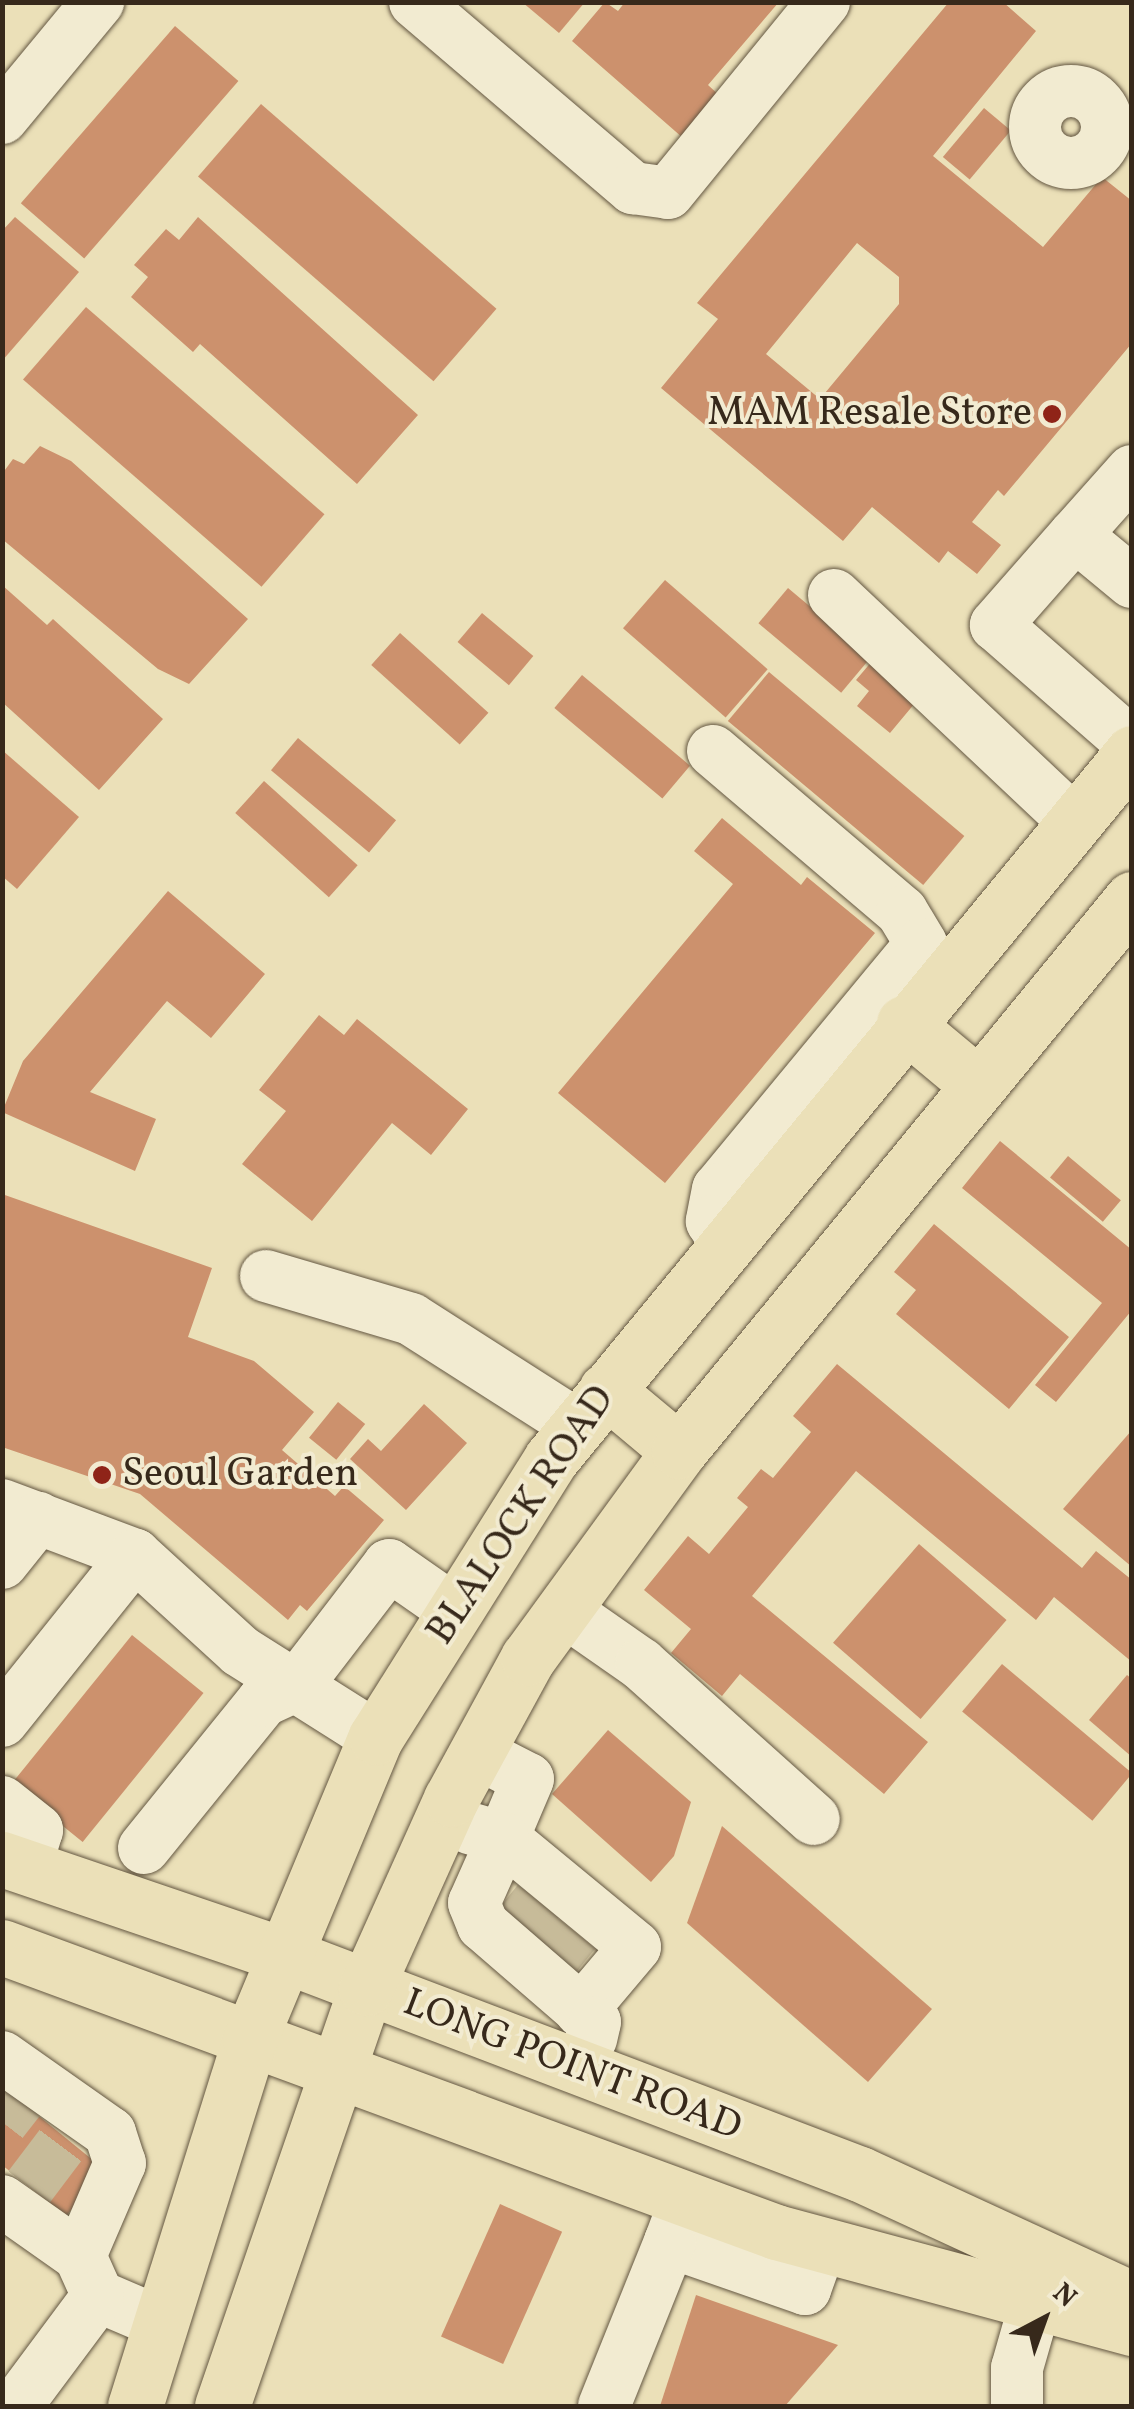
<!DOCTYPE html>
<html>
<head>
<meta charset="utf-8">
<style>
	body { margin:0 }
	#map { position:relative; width:1134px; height:2409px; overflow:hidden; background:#ebe0b8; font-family:Vollkorn,serif }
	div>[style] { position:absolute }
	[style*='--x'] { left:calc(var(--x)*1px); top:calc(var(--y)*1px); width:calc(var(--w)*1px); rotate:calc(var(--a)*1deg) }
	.building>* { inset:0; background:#cc916d; transform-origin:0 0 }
	.minor-tunnel>* { height:52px; margin-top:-26px; transform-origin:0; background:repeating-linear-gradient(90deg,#c7bb99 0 52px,transparent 0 78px) }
	.roads { filter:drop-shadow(0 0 2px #645742) drop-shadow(0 0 2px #645742) }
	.minor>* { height:52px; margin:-26px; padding:0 26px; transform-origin:26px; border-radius:26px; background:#f2ebd1 }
	.minor>.ring { margin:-26px; padding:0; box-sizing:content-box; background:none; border:52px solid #f2ebd1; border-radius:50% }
	.major>* { height:55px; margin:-27.5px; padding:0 27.5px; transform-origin:27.5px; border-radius:27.5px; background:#ebe0b8 }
	.dots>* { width:28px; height:28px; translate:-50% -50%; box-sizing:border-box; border:5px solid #f2ebd1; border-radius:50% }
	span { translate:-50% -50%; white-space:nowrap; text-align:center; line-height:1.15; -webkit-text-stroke:8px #f2ebd1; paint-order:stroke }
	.poi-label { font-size:40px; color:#37291b }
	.right { translate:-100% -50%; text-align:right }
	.left { translate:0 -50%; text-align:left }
	.street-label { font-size:40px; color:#37291b }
	.frame { position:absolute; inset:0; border:5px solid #37291b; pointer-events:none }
	.north { position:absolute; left:994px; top:2269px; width:100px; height:100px; -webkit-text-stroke:8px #f2ebd1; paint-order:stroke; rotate:41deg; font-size:28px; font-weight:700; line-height:40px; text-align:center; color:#37291b }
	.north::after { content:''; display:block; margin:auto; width:35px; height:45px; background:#37291b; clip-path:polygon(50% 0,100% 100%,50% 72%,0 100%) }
</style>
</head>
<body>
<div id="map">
	<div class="building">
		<i style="clip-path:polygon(522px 2px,585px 2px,559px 33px)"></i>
		<i style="clip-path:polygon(605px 2px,618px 11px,625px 2px,779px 2px,708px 85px,720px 96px,683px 138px,572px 41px)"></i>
		<i style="clip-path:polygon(evenodd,949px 2px,1003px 2px,1036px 31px,933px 156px,1043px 247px,1102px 177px,1132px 201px,1132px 343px,1004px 496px,998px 490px,972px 522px,1001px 545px,977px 574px,948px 551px,939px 563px,872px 507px,843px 541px,661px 388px,718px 319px,697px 303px,949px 2px,857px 243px,899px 277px,899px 304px,820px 399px,766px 354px,857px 243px)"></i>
		<i style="left:175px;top:26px;width:84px;height:235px;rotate:41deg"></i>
		<i style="left:261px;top:104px;width:312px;height:96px;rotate:41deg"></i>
		<i style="left:984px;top:108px;width:35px;height:64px;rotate:40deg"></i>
		<i style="clip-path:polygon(15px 217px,79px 272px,2px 361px,2px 231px)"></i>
		<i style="clip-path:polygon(198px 217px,418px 415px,357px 484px,200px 344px,193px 352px,131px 297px,148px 277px,134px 265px,166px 229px,179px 240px)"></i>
		<i style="left:86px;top:307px;width:316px;height:96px;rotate:41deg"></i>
		<i style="clip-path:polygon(40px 446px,71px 461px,248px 619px,189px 684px,158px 669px,2px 539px,2px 474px,13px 459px,24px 464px)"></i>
		<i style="left:665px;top:580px;width:136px;height:64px;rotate:41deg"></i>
		<i style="clip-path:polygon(2px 585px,47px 625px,53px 619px,163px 719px,99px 790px,2px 702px)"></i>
		<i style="left:788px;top:588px;width:108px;height:46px;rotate:40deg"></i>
		<i style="left:482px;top:613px;width:67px;height:38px;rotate:40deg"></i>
		<i style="left:400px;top:633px;width:119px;height:43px;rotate:42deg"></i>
		<i style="clip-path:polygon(879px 653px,925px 691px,890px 733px,857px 706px,869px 691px,856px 680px)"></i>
		<i style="left:769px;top:672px;width:255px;height:64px;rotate:40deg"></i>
		<i style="left:582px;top:675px;width:141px;height:43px;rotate:40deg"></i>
		<i style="left:298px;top:738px;width:128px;height:42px;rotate:40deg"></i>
		<i style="clip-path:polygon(2px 750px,79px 817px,17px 889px,2px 876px)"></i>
		<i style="left:264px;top:781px;width:126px;height:43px;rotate:42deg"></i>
		<i style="clip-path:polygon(722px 818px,801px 885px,807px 877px,875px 933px,665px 1183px,558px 1093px,733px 884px,694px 851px)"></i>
		<i style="clip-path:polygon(168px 891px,265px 974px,211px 1038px,167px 1001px,90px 1092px,156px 1119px,135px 1171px,2px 1112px,23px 1061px)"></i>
		<i style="clip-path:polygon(319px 1015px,344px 1035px,357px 1019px,468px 1109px,431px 1155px,392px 1123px,312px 1221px,242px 1164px,286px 1111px,259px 1090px)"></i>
		<i style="clip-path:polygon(1000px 1141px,1132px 1250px,1132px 1310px,1056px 1402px,1035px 1385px,1102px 1303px,962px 1188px)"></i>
		<i style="left:1068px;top:1156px;width:69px;height:28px;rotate:40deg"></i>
		<i style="clip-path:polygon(2px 1194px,212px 1268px,188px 1337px,254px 1361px,314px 1412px,282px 1450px,335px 1496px,344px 1486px,384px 1520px,307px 1611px,300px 1605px,288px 1620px,140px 1494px,2px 1447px)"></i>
		<i style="clip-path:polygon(934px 1224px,1069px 1337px,1009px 1409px,896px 1314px,916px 1290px,894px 1272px)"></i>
		<i style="clip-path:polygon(837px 1364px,1082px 1568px,1096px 1551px,1132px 1580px,1132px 1662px,1054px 1597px,1036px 1620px,856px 1471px,752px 1596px,928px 1742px,884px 1794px,740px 1674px,722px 1696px,671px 1653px,691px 1629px,644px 1590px,688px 1536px,709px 1554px,748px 1507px,737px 1498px,761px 1469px,773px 1478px,811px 1432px,793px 1416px)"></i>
		<i style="left:338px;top:1402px;width:35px;height:46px;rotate:39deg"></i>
		<i style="clip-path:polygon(424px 1404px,467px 1443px,406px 1510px,350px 1459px,368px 1439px,381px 1451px)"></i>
		<i style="clip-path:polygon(1132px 1430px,1132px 1567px,1063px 1509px)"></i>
		<i style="left:919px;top:1544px;width:116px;height:131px;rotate:41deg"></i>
		<i style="left:132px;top:1635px;width:92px;height:192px;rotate:39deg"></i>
		<i style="left:1002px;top:1664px;width:170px;height:62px;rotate:40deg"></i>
		<i style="clip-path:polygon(1127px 1675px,1132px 1679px,1132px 1757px,1089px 1720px)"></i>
		<i style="clip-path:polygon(608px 1730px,691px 1802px,674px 1856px,651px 1882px,552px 1794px)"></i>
		<i style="clip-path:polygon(722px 1826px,932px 2009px,868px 2082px,687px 1923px)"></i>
		<i style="clip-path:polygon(2px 2086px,105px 2170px,66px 2216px,2px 2165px)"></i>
		<i style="left:500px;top:2204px;width:68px;height:145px;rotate:24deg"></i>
		<i style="clip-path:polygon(696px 2295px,838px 2345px,785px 2406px,660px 2406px)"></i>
	</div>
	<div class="minor-tunnel">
		<i style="--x:518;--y:1926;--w:32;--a:-51"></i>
		<i style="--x:555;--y:1957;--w:32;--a:-51"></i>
		<i style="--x:2;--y:2122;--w:28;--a:-52"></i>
		<i style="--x:29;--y:2187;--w:61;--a:-52.9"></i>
	</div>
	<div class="roads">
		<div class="minor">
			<i style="--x:415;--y:2;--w:287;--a:40.5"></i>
			<i style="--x:633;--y:188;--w:35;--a:8"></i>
			<i style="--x:668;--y:193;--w:247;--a:-50.8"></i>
			<i class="ring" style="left:1035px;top:91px;width:20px;height:20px"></i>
			<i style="--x:2;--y:118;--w:151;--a:-50.4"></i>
			<i style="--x:1132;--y:471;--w:86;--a:131.7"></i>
			<i style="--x:1075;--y:535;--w:74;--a:39.5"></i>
			<i style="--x:1075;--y:535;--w:120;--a:131.3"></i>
			<i style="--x:996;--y:625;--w:181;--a:41.2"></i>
			<i style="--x:834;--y:595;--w:330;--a:43.3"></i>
			<i style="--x:713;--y:751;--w:248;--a:40.4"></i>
			<i style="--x:902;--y:912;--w:37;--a:59"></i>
			<i style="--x:921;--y:944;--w:318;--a:129.6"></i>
			<i style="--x:718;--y:1189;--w:33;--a:101"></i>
			<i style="--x:712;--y:1221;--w:26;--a:59"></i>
			<i style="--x:266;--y:1276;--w:151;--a:16.5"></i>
			<i style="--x:411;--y:1319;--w:198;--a:32.6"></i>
			<i style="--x:2;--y:1505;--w:142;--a:20.6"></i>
			<i style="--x:135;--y:1555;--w:142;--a:42.4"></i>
			<i style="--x:240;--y:1651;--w:161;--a:32.3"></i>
			<i style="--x:2;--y:1563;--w:58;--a:-51.3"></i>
			<i style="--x:565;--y:1611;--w:93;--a:34.9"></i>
			<i style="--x:641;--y:1664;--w:232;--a:41.9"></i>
			<i style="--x:2;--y:1721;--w:213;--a:-51.3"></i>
			<i style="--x:477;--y:1753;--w:57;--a:27"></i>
			<i style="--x:528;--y:1779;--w:64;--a:113"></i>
			<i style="--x:503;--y:1838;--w:171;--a:39.5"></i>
			<i style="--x:635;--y:1947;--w:84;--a:130.2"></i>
			<i style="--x:2;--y:1802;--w:45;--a:38.7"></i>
			<i style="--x:37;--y:1830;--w:38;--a:107"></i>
			<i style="--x:469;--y:1828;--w:35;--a:16"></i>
			<i style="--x:503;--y:1838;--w:71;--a:114"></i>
			<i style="--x:474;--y:1903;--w:24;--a:68"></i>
			<i style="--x:483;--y:1925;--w:148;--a:40.9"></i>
			<i style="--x:595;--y:2022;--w:17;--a:103"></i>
			<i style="--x:144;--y:1848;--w:189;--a:-51"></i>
			<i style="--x:263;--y:1701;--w:38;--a:-25"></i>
			<i style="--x:297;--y:1685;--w:151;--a:-52.5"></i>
			<i style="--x:389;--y:1565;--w:80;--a:34.9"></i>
			<i style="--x:2;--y:2057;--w:132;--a:35.1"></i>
			<i style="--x:110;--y:2133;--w:32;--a:72"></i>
			<i style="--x:120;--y:2163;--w:101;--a:113.3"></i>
			<i style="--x:686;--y:2199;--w:46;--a:110.4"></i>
			<i style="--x:670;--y:2242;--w:143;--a:19.2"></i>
			<i style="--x:805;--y:2289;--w:48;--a:-70.4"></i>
			<i style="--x:2;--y:2201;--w:95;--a:35.2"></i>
			<i style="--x:80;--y:2256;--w:44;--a:65.8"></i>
			<i style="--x:98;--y:2296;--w:69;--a:23.2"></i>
			<i style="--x:16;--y:2406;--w:137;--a:-53.3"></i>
			<i style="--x:604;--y:2406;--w:177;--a:-68.1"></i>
			<i style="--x:1017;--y:2406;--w:38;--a:-90"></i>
			<i style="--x:1017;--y:2368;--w:66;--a:-74.1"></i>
		</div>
		<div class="major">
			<i style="--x:904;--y:1023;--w:94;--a:39.8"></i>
			<i style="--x:606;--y:1390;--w:95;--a:39.9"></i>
			<i style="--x:2;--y:1859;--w:298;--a:18.8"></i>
			<i style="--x:284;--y:1955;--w:616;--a:20.82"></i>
			<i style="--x:860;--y:2174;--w:299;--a:24.7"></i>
			<i style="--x:2;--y:1947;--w:825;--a:20.21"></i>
			<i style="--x:776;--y:2232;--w:369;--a:15.1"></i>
			<i style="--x:135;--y:2406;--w:385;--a:-72.6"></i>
			<i style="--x:250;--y:2039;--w:327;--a:-67.4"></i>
			<i style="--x:376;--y:1737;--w:328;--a:-57.8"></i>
			<i style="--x:551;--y:1459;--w:914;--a:-50.55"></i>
			<i style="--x:222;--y:2406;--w:442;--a:-71"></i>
			<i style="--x:366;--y:1988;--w:207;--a:-65.8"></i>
			<i style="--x:451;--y:1799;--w:161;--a:-61.4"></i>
			<i style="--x:528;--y:1658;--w:256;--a:-53.9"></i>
			<i style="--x:679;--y:1451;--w:714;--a:-50.63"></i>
		</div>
	</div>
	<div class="dots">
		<i style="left:1052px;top:414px;background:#8f2418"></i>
		<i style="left:102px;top:1475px;background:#8f2418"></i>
	</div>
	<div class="poi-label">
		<span class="right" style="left:1032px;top:414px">MAM Resale Store</span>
		<span class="left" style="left:122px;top:1475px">Seoul Garden</span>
	</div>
	<div class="street-label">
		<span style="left:522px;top:1516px;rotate:-56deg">BLALOCK ROAD</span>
		<span style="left:572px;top:2066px;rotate:21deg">LONG POINT ROAD</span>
	</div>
	<div class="frame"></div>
	<div class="north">N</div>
</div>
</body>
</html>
